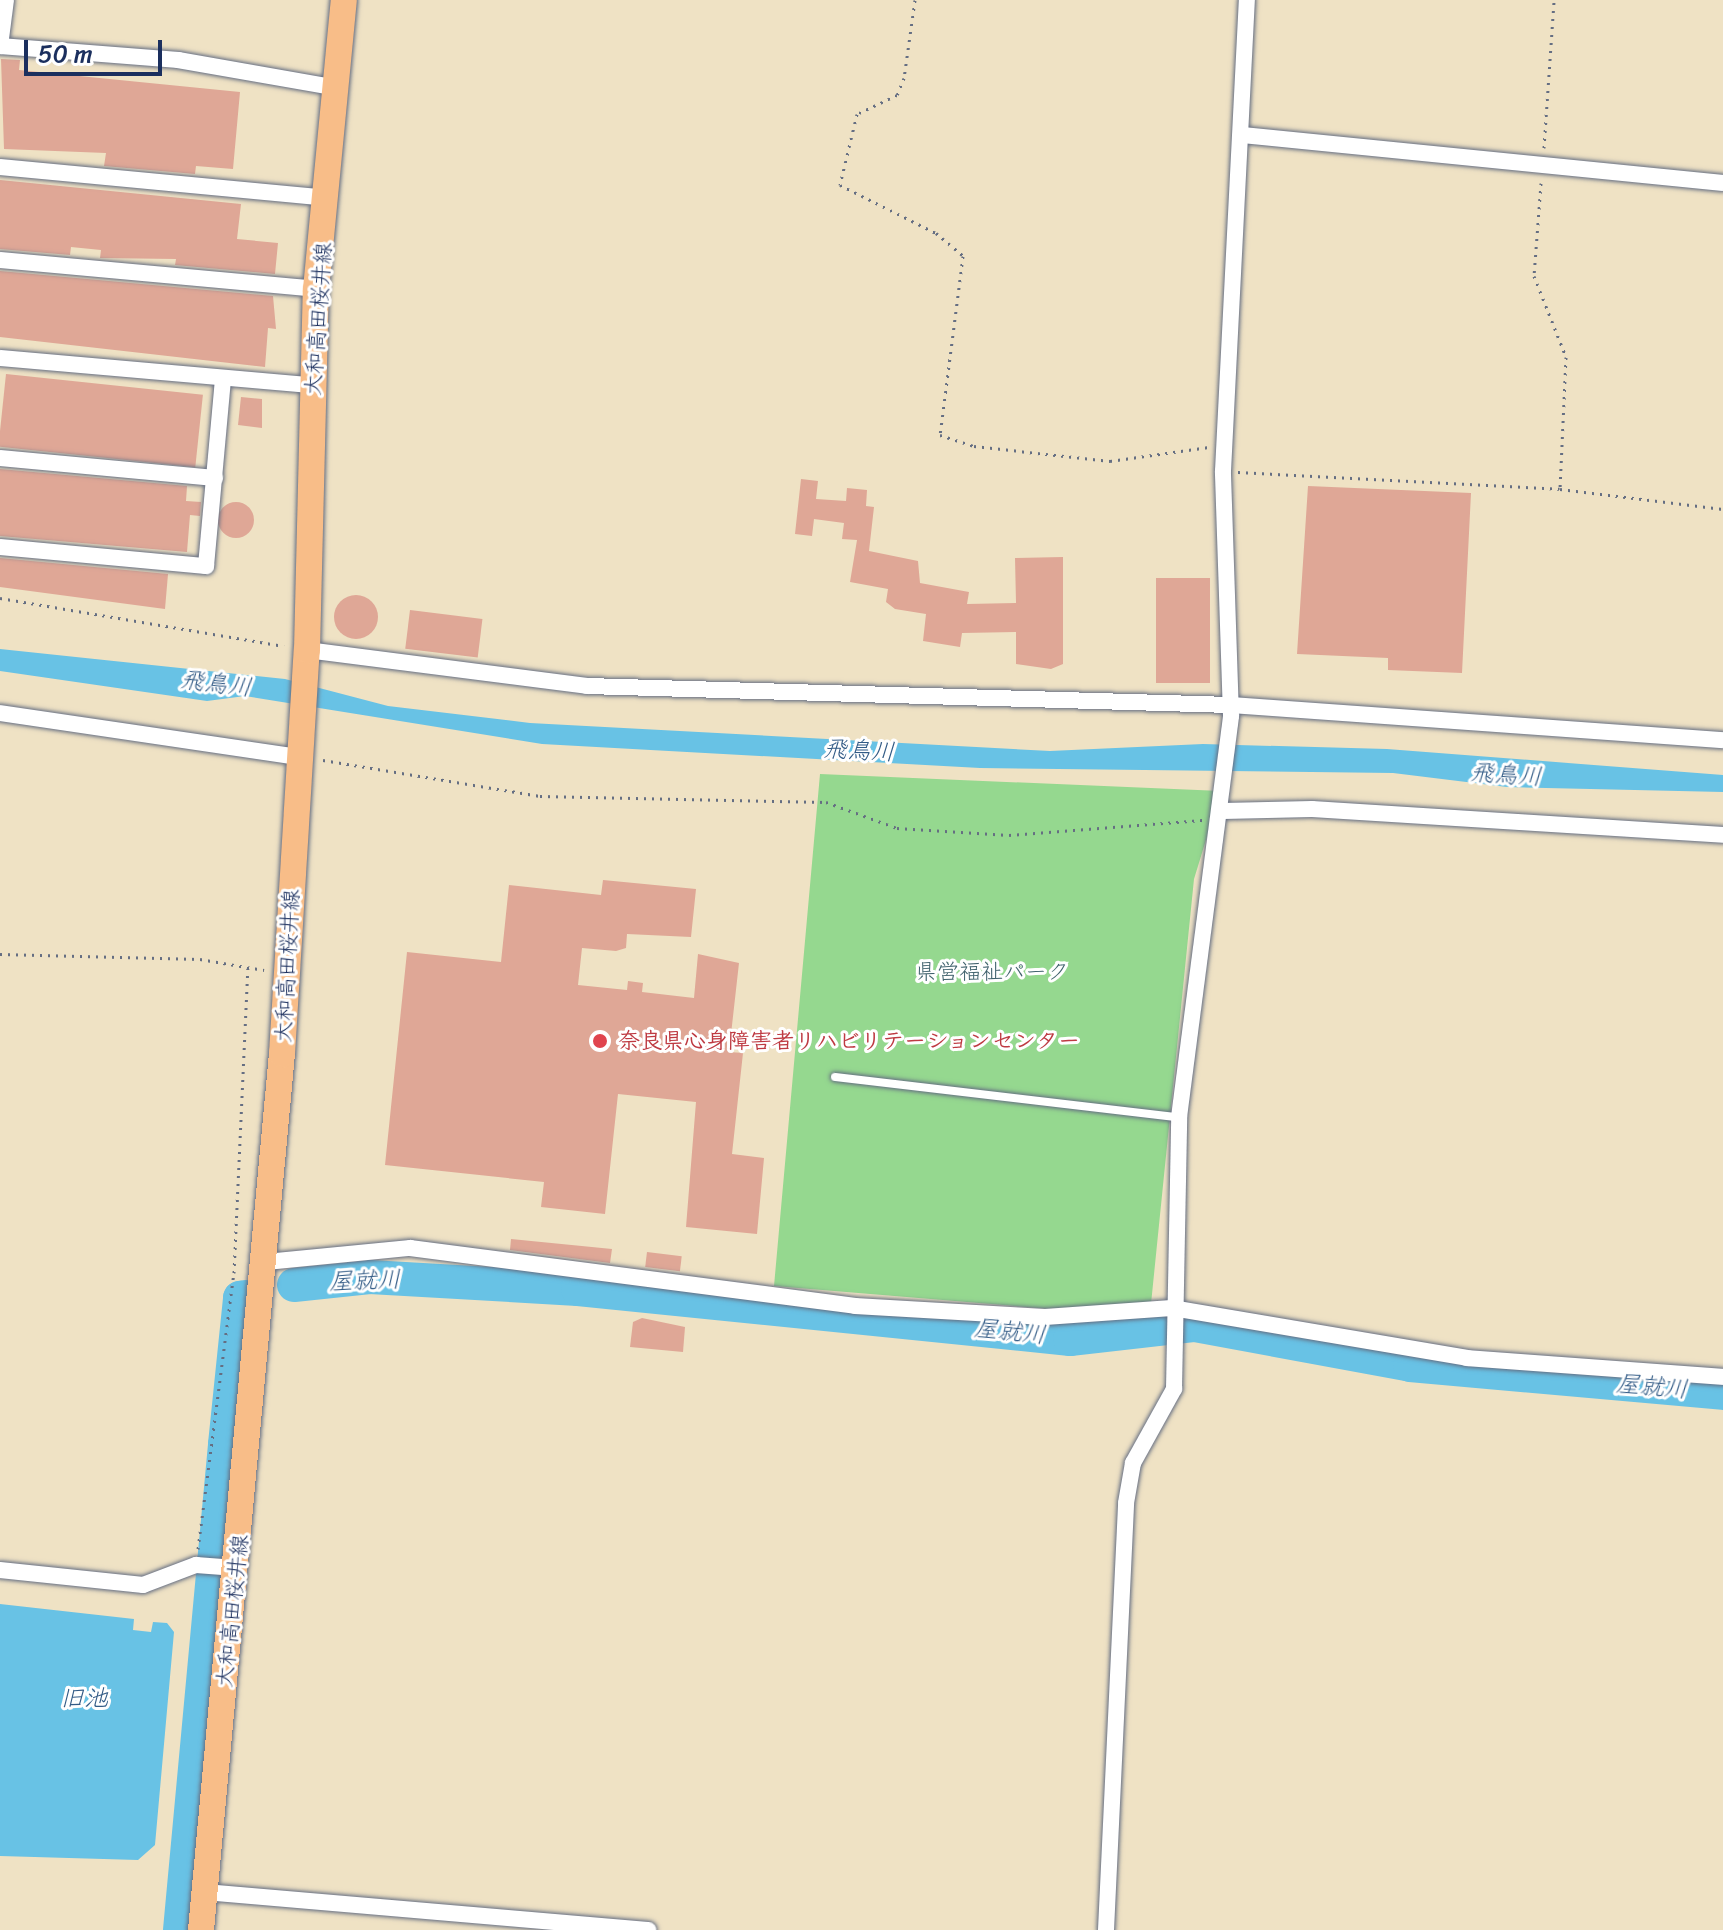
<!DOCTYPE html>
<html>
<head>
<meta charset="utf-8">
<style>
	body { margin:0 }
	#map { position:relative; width:1723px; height:1930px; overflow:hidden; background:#efe2c4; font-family:Sriracha,"Klee One",sans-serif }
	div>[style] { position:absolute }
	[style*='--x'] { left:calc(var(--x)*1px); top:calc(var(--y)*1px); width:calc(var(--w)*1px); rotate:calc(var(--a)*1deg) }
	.green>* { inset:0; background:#95d88f }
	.water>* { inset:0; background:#68c2e5 }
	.river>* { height:34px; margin:-17px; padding:0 17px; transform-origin:17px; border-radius:17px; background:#68c2e5 }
	.building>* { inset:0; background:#dfa796; transform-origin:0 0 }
	.round { border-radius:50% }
	.path>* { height:3px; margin-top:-1.5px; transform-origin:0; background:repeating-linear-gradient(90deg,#656e82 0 2px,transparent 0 8px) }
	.roads { filter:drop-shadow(0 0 2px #656e82) drop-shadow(0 0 2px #656e82) }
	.service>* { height:8px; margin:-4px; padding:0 4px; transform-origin:4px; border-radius:4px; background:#fff }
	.minor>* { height:16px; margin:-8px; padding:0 8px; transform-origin:8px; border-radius:8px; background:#fff }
	.primary>* { height:26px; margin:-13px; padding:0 13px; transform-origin:13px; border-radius:13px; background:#f8bd88 }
	.dots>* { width:22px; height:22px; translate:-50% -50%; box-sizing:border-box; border:4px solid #fff; border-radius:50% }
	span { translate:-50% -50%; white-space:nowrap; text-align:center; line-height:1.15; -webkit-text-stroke:6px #fff; paint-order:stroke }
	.street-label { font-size:22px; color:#1b2f5e }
	.park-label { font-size:22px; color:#40626d }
	.health-label { font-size:22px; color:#be3a42; font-weight:700 }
	.left { translate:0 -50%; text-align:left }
	.water-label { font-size:24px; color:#325b86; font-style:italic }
	.scale { position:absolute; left:24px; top:40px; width:138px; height:36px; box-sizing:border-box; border:4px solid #1b2f5e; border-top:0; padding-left:10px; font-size:24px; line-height:28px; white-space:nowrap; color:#1b2f5e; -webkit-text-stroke:6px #fff; paint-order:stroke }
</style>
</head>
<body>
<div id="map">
	<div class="green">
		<i style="clip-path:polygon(820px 774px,1221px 791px,1194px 879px,1151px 1304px,1050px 1309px,774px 1286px)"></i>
	</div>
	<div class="water">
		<i style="clip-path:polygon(0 649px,285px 679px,388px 706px,530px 723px,1050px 751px,1203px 744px,1387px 749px,1723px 775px,1723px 792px,1507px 787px,1393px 773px,980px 768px,542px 744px,245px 696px,207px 701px,0 671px)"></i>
		<i style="clip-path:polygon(0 1604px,134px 1619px,133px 1630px,151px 1632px,153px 1622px,167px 1623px,174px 1632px,155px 1845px,138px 1860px,0 1856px)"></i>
	</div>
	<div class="river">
		<i style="--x:294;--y:1285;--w:76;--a:-6"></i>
		<i style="--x:370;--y:1277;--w:208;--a:3.3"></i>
		<i style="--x:578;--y:1289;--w:495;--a:5.8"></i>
		<i style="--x:1070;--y:1339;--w:126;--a:-6.4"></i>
		<i style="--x:1195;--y:1325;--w:219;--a:10.5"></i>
		<i style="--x:1410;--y:1365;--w:314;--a:5.1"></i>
		<i style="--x:180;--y:1930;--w:488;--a:-84.7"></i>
		<i style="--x:225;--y:1444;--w:147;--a:-84.1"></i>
		<i style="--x:240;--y:1298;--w:6;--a:-9"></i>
	</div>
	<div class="building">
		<i style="clip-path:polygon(1px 59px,20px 60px,19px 70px,240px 92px,233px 169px,196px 166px,195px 174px,104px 166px,106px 153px,4px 149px)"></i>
		<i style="clip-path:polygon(0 180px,241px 204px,237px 239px,278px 243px,275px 274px,175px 265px,176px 259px,100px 258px,101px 250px,71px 247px,70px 255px,0 249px)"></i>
		<i style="clip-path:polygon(0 271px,273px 296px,276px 329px,268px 328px,265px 367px,0 337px)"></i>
		<i style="left:6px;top:374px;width:198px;height:73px;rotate:6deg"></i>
		<i style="clip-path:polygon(241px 397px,262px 399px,262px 428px,238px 425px)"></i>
		<i style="clip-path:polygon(0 469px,187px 486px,186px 501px,201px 502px,200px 516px,190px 515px,187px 552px,0 536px)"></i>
		<i style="clip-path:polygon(801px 479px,818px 481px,816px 499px,846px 501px,847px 488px,867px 490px,866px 506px,874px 507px,869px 551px,918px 561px,920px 583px,969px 592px,967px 604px,1016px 603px,1015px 558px,1063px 557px,1063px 664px,1051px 669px,1016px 664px,1016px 632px,962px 633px,960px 647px,923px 641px,926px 614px,895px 609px,886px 602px,888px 589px,850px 582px,857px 540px,842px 539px,844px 523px,814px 519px,812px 536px,795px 534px)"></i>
		<i style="clip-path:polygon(1308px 486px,1471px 493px,1462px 673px,1388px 670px,1388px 658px,1297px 654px)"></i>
		<i class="round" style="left:218px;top:502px;width:36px;height:36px"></i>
		<i style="clip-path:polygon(0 558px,168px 574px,165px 609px,0 587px)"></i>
		<i style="left:1156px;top:578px;width:54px;height:105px"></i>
		<i class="round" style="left:334px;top:595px;width:44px;height:44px"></i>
		<i style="left:410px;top:610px;width:73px;height:39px;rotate:7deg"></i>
		<i style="clip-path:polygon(603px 880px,696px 889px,691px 937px,627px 934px,626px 948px,616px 951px,582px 948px,578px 985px,627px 990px,628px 981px,643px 983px,642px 992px,694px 998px,698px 954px,739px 963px,729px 1052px,743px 1053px,732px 1154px,764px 1158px,757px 1234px,686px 1227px,696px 1102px,618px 1094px,605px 1214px,541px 1207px,544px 1182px,385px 1165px,407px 952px,501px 962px,509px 885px,601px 895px)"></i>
		<i style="clip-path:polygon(511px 1239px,612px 1249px,610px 1263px,510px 1250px)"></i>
		<i style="left:647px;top:1252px;width:35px;height:15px;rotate:7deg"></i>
		<i style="clip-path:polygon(642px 1318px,685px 1327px,683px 1352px,630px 1347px,633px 1322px)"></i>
	</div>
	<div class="path">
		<i style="--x:915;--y:0;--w:79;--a:98"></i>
		<i style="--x:904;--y:78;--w:18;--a:112"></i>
		<i style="--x:897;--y:95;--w:44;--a:154.6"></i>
		<i style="--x:857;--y:114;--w:73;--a:103.5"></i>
		<i style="--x:840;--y:185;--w:107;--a:26.6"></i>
		<i style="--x:936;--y:233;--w:35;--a:40"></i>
		<i style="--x:963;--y:256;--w:180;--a:97.3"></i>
		<i style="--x:940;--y:435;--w:36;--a:18"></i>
		<i style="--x:974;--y:446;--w:137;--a:6.3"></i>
		<i style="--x:1110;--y:461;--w:100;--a:-8"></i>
		<i style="--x:1544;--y:148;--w:148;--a:-86.1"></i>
		<i style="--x:1541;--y:183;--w:93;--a:94.3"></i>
		<i style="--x:1534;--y:276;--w:87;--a:68.4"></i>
		<i style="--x:1566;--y:357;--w:132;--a:92.6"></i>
		<i style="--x:1238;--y:472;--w:322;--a:3"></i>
		<i style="--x:1560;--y:489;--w:164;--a:7"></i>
		<i style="--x:0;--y:598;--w:288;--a:9.6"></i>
		<i style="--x:323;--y:760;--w:220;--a:9.4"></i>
		<i style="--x:540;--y:796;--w:286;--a:1.2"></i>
		<i style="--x:826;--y:802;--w:76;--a:20.1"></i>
		<i style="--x:897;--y:828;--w:112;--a:3.6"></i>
		<i style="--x:1009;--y:835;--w:194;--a:-4.4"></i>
		<i style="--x:0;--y:954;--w:200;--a:1.4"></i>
		<i style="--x:200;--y:959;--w:65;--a:9.8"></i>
		<i style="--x:198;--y:1549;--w:278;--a:-82.6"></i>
		<i style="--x:234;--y:1273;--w:305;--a:-87.4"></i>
	</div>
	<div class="roads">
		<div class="service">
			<i style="--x:835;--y:1077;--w:345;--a:6.7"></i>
		</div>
		<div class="minor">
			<i style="--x:0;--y:46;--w:179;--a:4.5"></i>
			<i style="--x:178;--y:60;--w:163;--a:9.9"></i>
			<i style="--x:0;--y:46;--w:46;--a:-82.6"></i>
			<i style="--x:1243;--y:135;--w:482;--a:5.7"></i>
			<i style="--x:0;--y:167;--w:330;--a:5.4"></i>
			<i style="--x:0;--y:260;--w:317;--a:5.2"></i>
			<i style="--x:0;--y:358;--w:312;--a:5"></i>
			<i style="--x:0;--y:458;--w:216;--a:5.3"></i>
			<i style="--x:0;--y:547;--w:207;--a:5.3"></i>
			<i style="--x:206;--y:566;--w:187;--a:-84.8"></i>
			<i style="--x:307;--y:650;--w:282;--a:7.3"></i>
			<i style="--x:587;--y:686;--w:645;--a:1.69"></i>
			<i style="--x:1232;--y:705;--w:492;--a:4.1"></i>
			<i style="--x:0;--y:713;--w:302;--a:8.4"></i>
			<i style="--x:1223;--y:811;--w:89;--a:-1.3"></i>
			<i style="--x:1312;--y:809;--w:412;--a:3.6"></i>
			<i style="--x:266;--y:1262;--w:145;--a:-5.6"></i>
			<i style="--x:410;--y:1248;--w:449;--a:7.4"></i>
			<i style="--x:855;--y:1306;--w:190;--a:3.3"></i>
			<i style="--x:1045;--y:1317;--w:127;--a:-4.1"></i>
			<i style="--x:1172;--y:1308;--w:299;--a:9.6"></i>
			<i style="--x:1467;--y:1358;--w:257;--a:4.2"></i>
			<i style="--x:0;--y:1570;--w:144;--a:6"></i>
			<i style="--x:143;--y:1585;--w:57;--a:-20.7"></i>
			<i style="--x:196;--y:1565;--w:40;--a:4.3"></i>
			<i style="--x:204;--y:1892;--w:446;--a:4.9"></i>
			<i style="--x:1106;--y:1930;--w:427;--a:-87.3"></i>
			<i style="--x:1126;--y:1503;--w:41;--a:-80.1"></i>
			<i style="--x:1133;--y:1463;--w:85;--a:-61"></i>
			<i style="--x:1174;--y:1389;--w:272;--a:-88.9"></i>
			<i style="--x:1179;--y:1117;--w:404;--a:-82.6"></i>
			<i style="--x:1231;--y:716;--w:245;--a:-91.9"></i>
			<i style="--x:1223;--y:471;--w:472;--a:-87.1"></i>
		</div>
		<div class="primary">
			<i style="--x:201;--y:1930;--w:880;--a:-84.72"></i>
			<i style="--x:282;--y:1054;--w:405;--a:-86.5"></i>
			<i style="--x:307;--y:650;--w:361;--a:-88.6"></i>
			<i style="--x:316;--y:289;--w:290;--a:-84.5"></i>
		</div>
	</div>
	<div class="dots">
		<i style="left:600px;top:1041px;background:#e0444e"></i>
	</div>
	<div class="street-label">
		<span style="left:318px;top:319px;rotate:-86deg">大和高田桜井線</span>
		<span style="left:287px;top:966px;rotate:-87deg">大和高田桜井線</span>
		<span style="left:232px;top:1611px;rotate:-84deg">大和高田桜井線</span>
	</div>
	<div class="park-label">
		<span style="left:992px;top:972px">県営福祉パーク</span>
	</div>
	<div class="health-label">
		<span class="left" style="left:618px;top:1041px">奈良県心身障害者リハビリテーションセンター</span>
	</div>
	<div class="water-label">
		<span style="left:216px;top:684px;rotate:7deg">飛鳥川</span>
		<span style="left:859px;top:751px;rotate:3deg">飛鳥川</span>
		<span style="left:1506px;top:775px;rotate:4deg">飛鳥川</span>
		<span style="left:365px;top:1281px;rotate:-2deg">屋就川</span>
		<span style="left:1010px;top:1332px;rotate:6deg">屋就川</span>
		<span style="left:1652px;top:1387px;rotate:5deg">屋就川</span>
		<span style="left:84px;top:1699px">旧池</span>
	</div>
	<div class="scale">50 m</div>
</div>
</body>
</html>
